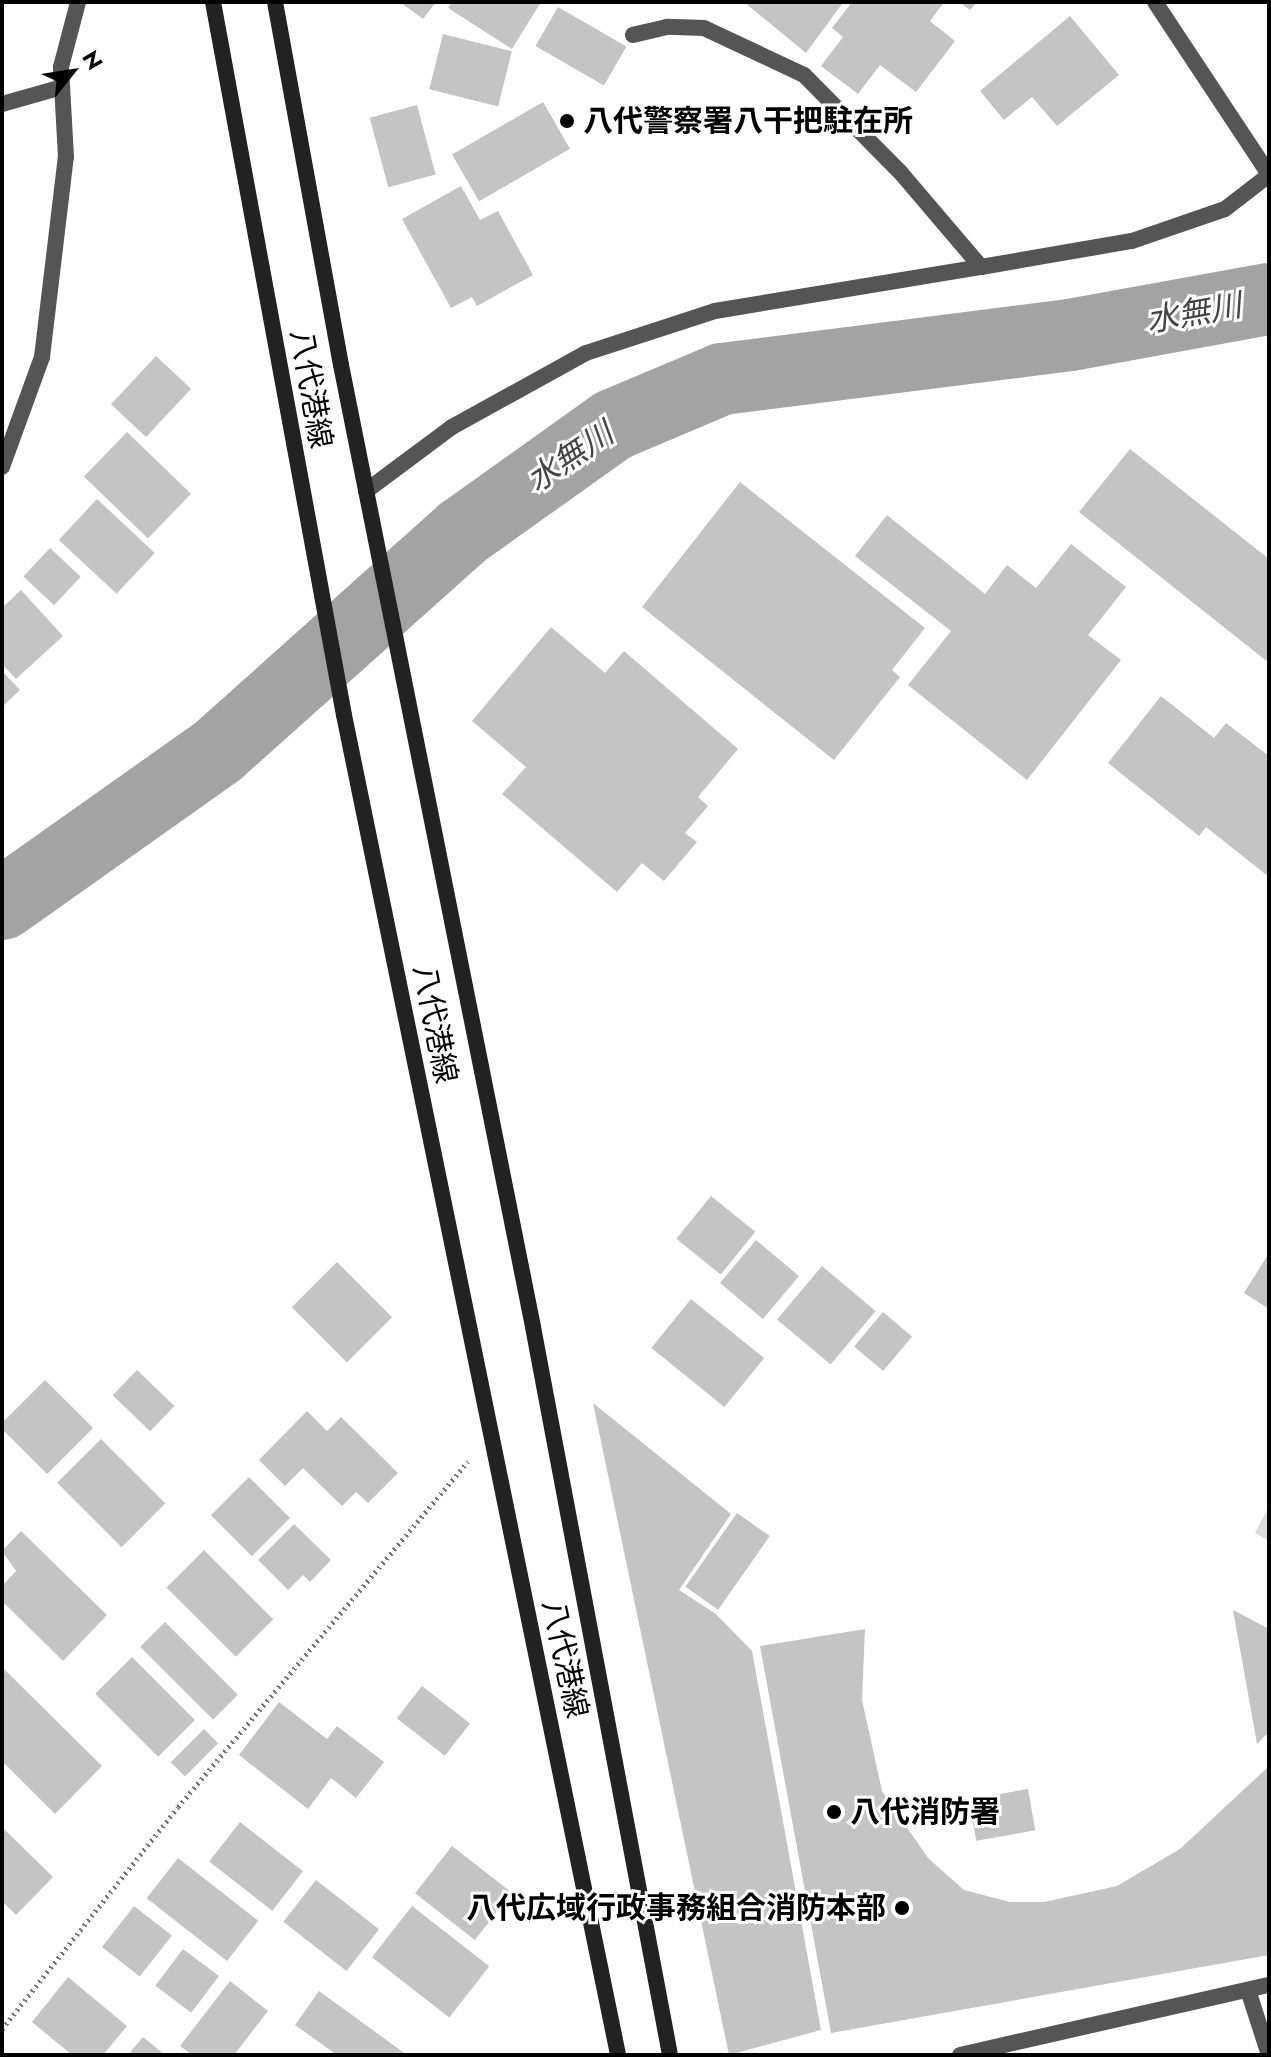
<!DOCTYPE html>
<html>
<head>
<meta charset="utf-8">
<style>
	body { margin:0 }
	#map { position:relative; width:1271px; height:2057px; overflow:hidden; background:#fff; font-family:Jost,"Noto Sans JP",sans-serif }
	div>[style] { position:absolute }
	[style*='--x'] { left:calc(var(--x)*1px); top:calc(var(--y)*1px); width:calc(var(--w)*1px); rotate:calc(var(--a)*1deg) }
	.green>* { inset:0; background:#dcdcdc }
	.river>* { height:72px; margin:-36px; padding:0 36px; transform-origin:36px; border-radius:36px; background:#a3a3a3 }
	.building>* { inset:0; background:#c4c4c4; transform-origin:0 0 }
	.path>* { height:5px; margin-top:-2.5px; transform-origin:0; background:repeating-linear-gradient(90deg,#777 0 2px,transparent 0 6px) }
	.service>* { height:16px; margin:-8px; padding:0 8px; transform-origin:8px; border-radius:8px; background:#555 }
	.minor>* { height:16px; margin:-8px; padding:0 8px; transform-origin:8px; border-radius:8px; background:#555 }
	.tertiary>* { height:16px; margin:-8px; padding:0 8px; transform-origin:8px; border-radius:8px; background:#555 }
	.secondary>* { height:16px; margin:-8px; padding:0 8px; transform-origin:8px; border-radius:8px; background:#222 }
	.dots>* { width:22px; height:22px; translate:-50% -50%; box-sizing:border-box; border:4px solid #fff; border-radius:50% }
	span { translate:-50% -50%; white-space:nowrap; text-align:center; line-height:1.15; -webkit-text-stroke:6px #fff; paint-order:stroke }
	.poi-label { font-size:30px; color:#000; font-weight:700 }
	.left { translate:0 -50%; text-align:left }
	.right { translate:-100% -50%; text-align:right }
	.street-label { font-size:30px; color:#000 }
	.water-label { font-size:32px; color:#444; font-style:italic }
	.frame { position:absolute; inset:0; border:4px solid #000; pointer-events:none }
	.north { position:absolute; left:32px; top:32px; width:80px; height:80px; -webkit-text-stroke:6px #fff; paint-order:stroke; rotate:60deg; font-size:22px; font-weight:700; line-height:32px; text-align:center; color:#000 }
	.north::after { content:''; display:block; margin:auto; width:28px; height:36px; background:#000; clip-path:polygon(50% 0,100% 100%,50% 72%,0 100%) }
</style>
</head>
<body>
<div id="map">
	<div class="green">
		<i style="clip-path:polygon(1269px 1506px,1269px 1541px,1255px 1533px)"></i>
	</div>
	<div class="river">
		<i style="--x:2;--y:904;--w:265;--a:-35.3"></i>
		<i style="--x:218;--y:751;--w:329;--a:-41.8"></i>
		<i style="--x:463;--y:532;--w:184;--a:-35.5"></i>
		<i style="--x:613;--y:425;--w:118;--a:-22.9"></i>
		<i style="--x:722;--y:379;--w:351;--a:-7.2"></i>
		<i style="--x:1070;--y:335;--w:202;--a:-10.3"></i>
	</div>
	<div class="building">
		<i style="clip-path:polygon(400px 2px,436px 2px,423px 19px)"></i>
		<i style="clip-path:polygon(452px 2px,541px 2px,512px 49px,448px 8px)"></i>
		<i style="clip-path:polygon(744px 2px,839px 2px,842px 4px,806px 53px)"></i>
		<i style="clip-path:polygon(852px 2px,944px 2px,930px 21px,955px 41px,916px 92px,880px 65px,858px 94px,821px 66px,843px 37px,832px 28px)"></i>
		<i style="clip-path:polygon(959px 2px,977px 2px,970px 10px)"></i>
		<i style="left:558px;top:7px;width:79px;height:45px;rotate:30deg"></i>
		<i style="clip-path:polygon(1070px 16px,1119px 75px,1057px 126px,1032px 97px,1004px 120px,980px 91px)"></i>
		<i style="left:443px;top:34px;width:71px;height:57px;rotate:14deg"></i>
		<i style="left:543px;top:102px;width:54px;height:105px;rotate:60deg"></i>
		<i style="left:417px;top:105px;width:72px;height:49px;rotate:75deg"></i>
		<i style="clip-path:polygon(461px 186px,480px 220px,498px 211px,533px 275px,477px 306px,472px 297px,451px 308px,402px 219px)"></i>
		<i style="left:156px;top:356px;width:48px;height:66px;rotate:43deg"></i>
		<i style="left:127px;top:432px;width:89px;height:62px;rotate:44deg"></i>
		<i style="clip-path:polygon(1130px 449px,1269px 559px,1269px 663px,1079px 512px)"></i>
		<i style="clip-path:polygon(740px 482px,925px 628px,892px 670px,900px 677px,834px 760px,642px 607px)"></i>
		<i style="left:97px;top:499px;width:79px;height:56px;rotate:43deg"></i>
		<i style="clip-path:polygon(887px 515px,985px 594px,1007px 565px,1036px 588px,1071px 544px,1126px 587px,1088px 635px,1121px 660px,1027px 780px,908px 685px,951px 631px,855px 556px)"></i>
		<i style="left:50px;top:548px;width:42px;height:39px;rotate:43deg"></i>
		<i style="clip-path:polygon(21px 590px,63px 636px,16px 679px,2px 664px,2px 608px)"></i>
		<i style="clip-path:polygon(551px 627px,605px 673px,624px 651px,738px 749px,698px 797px,708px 806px,685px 833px,697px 842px,664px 881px,642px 863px,617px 892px,502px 794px,526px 767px,472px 721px)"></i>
		<i style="clip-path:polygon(2px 671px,20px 690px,2px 707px)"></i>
		<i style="clip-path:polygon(1161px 696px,1214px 738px,1226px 723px,1269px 756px,1269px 877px,1206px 827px,1199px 836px,1108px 763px)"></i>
		<i style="left:711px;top:1196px;width:57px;height:55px;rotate:39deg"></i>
		<i style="left:756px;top:1240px;width:56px;height:56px;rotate:40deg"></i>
		<i style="clip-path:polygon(1269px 1253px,1269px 1309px,1244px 1293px)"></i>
		<i style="left:337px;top:1262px;width:78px;height:64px;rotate:45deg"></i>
		<i style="left:822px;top:1266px;width:70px;height:70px;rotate:40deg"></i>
		<i style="left:691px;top:1299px;width:94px;height:63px;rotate:39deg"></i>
		<i style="left:883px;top:1312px;width:38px;height:45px;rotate:40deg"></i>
		<i style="left:137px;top:1370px;width:52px;height:35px;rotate:44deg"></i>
		<i style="left:45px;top:1380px;width:68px;height:65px;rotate:45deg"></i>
		<i style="clip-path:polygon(593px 1403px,731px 1514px,679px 1590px,716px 1614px,752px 1651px,821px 2030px,729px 2055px)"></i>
		<i style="clip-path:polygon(307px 1411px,327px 1431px,341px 1417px,398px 1473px,368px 1503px,356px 1492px,342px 1506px,303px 1468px,285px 1486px,259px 1460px)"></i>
		<i style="left:101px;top:1439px;width:91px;height:62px;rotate:45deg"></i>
		<i style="left:249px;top:1477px;width:58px;height:54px;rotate:45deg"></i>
		<i style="left:737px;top:1513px;width:40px;height:90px;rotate:35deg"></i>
		<i style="clip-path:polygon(294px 1524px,331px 1560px,310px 1582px,303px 1575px,288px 1590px,258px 1560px)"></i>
		<i style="clip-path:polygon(21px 1531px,107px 1615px,63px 1661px,2px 1601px,2px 1586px,16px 1571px,2px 1551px)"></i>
		<i style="left:204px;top:1550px;width:98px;height:53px;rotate:45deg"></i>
		<i style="clip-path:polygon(1233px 1610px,1269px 1629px,1269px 1732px,1257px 1744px)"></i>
		<i style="left:165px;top:1622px;width:103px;height:35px;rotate:45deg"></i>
		<i style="clip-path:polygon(865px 1629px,862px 1700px,882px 1791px,928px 1858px,964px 1890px,1010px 1902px,1044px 1902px,1117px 1886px,1180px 1849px,1269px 1766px,1269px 1955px,831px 2033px,760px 1646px)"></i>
		<i style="left:132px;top:1657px;width:89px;height:52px;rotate:45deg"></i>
		<i style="clip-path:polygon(2px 1667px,102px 1766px,55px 1814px,2px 1761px)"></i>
		<i style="left:422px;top:1686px;width:61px;height:41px;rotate:38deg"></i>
		<i style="clip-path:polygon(279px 1702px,327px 1739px,337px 1726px,384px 1762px,356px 1798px,331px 1778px,308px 1809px,239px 1755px)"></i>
		<i style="left:204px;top:1729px;width:20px;height:47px;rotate:45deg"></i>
		<i style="left:1028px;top:1789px;width:42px;height:60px;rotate:80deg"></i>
		<i style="left:240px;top:1822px;width:80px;height:50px;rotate:38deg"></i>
		<i style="clip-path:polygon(2px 1827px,53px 1877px,16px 1915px,2px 1901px)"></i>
		<i style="left:452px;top:1846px;width:76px;height:60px;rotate:38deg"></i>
		<i style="left:178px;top:1858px;width:102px;height:51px;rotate:38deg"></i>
		<i style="left:316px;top:1880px;width:80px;height:53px;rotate:38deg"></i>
		<i style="left:134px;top:1906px;width:48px;height:52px;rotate:38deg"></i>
		<i style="left:412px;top:1906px;width:98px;height:65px;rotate:38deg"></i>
		<i style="left:183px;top:1949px;width:45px;height:46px;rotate:37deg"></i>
		<i style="clip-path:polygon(68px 1977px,127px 2026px,103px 2055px,72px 2055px,32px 2022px)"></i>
		<i style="clip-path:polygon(230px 1981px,268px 2011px,234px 2055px,192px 2055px,180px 2046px)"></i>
		<i style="clip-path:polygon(319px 1991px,407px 2055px,337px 2055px,295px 2025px)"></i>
		<i style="clip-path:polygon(143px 2037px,165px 2055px,128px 2055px)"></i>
	</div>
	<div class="path">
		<i style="--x:2;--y:2029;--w:283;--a:-51.6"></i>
		<i style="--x:178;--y:1807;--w:451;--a:-50"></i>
	</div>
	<div class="service">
		<i style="--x:1248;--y:1990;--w:68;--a:72.1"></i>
	</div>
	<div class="minor">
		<i style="--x:2;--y:104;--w:62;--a:-15.8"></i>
		<i style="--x:981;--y:267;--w:153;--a:-9.8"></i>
		<i style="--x:1132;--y:241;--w:98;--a:-19"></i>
		<i style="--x:1225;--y:209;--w:56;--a:-37.7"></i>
		<i style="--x:366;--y:491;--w:107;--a:-36.7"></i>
		<i style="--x:452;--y:427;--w:153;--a:-28.9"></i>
		<i style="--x:586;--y:353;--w:136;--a:-18"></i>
		<i style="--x:715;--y:311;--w:270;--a:-9.4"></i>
		<i style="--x:981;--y:267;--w:123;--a:-130.4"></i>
		<i style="--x:901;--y:173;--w:138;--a:-134.7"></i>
		<i style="--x:804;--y:75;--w:110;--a:-154.8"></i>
		<i style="--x:704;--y:28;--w:37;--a:-178"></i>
		<i style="--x:667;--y:27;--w:35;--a:167"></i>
		<i style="--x:960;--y:2055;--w:317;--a:-12.8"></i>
	</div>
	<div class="tertiary">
		<i style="--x:1155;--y:2;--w:206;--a:56.5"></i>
		<i style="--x:2;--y:467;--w:117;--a:-70"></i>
		<i style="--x:42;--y:357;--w:201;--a:-83.2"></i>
		<i style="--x:66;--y:157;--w:90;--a:-93.2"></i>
		<i style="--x:61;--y:67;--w:67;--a:-75.3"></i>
	</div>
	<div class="secondary">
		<i style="--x:213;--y:2;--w:725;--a:79.59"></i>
		<i style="--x:344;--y:715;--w:1368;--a:78.44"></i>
		<i style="--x:275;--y:2;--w:369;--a:79.7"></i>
		<i style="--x:341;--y:365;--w:981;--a:78.71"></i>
		<i style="--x:533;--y:1327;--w:741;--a:79.34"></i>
	</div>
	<div class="dots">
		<i style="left:567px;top:121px;background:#000"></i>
		<i style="left:834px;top:1812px;background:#000"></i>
		<i style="left:902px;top:1908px;background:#000"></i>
	</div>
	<div class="poi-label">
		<span class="left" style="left:583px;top:121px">八代警察署八干把駐在所</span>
		<span class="left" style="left:850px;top:1812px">八代消防署</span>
		<span class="right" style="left:886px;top:1908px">八代広域行政事務組合消防本部</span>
	</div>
	<div class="street-label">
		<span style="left:311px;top:389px;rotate:80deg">八代港線</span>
		<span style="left:435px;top:1024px;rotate:79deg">八代港線</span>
		<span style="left:565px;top:1659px;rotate:78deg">八代港線</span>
	</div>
	<div class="water-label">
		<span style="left:1194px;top:313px;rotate:-10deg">水無川</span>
		<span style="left:570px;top:457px;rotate:-34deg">水無川</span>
	</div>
	<div class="frame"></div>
	<div class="north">N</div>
</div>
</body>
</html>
